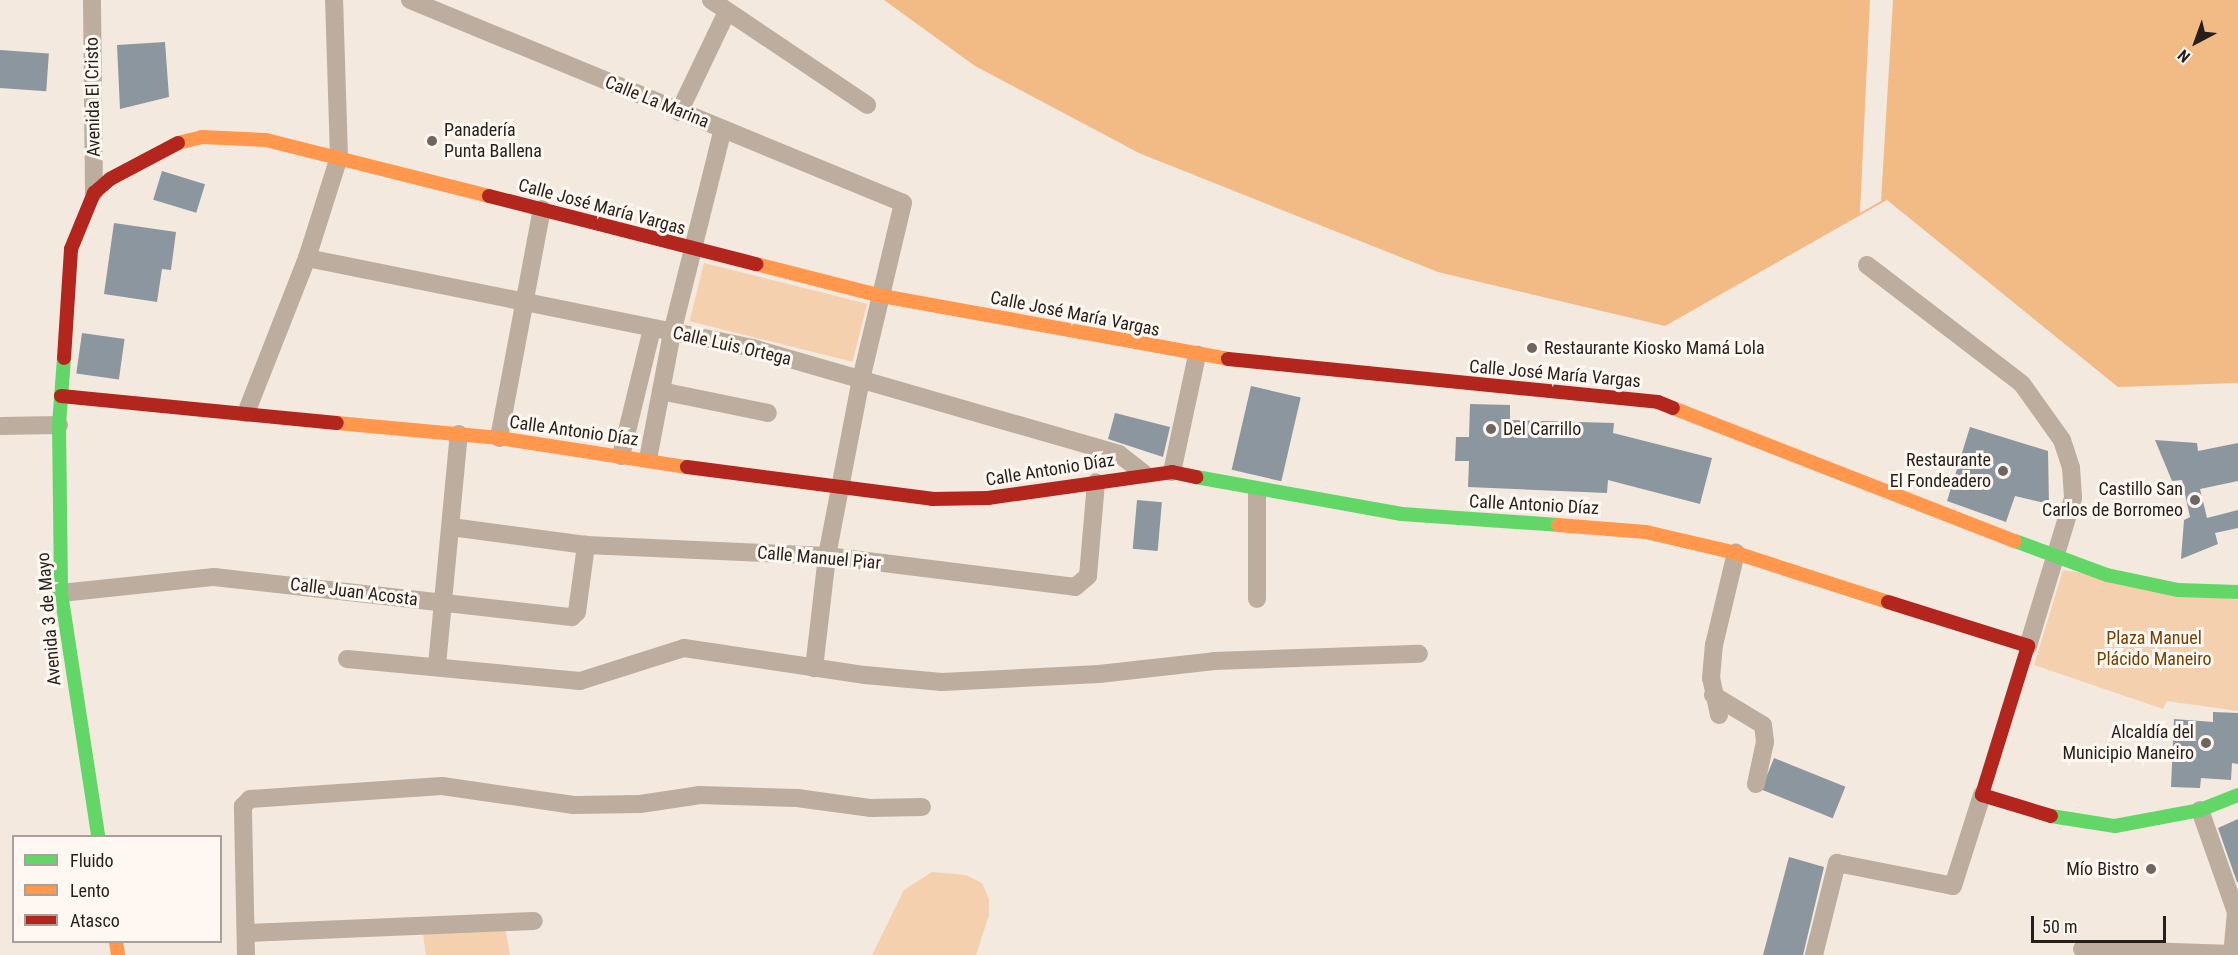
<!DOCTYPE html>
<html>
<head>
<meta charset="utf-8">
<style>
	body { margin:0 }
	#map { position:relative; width:2238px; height:955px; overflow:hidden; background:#f3e9df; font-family:"Roboto Condensed",sans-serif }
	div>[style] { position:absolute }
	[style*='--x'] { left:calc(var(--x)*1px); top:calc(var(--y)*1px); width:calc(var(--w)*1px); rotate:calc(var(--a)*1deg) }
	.green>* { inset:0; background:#f5d0af; transform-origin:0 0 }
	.water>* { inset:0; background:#f2bb86 }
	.pier>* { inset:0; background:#f3e9df }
	.building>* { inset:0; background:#8c969e; transform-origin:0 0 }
	.street>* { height:18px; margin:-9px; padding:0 9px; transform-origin:9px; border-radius:9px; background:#bcad9e }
	.fast>* { height:14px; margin:-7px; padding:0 7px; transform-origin:7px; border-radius:7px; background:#63d668 }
	.slow>* { height:14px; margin:-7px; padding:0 7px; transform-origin:7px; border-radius:7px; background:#ff974d }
	.jam>* { height:14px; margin:-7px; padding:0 7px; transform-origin:7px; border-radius:7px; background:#b3261e }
	.dots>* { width:16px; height:16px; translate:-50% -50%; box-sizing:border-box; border:3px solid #fff7f1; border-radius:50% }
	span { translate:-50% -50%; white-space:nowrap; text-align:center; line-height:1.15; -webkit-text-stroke:6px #fff7f1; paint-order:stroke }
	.street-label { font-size:18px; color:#261f1a }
	.poi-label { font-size:18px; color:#261f1a }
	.left { translate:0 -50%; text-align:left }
	.right { translate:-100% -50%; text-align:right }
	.park-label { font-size:18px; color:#714107 }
	.legend { position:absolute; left:12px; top:835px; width:210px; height:108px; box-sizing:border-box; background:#fff7f1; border:2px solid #a8a19b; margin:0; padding:8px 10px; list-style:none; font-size:18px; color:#261f1a }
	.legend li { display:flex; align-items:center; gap:12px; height:30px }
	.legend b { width:30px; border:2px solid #a8a19b }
	.north { position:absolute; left:2166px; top:12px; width:60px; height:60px; -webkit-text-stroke:4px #fff7f1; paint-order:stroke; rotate:221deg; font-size:16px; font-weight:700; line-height:24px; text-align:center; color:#261f1a }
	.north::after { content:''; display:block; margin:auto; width:21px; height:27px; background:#261f1a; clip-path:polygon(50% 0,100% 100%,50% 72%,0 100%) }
	.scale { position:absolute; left:2031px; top:916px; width:135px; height:27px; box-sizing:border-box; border:3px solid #261f1a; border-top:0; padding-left:8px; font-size:18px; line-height:21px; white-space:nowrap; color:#261f1a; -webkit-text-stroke:4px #fff7f1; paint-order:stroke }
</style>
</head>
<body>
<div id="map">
	<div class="green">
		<i style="left:704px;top:263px;width:168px;height:60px;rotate:14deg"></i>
		<i style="clip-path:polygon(2063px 570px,2238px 600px,2238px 711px,2167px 701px,2163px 709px,2034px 665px)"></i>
		<i style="clip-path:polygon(932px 872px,966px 875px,982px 883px,989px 899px,989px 915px,976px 955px,872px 955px,904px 890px)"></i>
		<i style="clip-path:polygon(505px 926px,510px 955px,426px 955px,423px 934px)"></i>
	</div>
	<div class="water">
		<i style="clip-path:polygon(884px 0,2238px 0,2238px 383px,2118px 387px,1887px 200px,1665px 326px,1438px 272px,1139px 153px,975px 66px)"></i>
	</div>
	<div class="pier">
		<i style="clip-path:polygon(1870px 0,1893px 0,1881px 201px,1860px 213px)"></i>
	</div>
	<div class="building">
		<i style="clip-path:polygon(165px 42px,169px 97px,120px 109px,117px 45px)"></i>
		<i style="left:0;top:50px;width:49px;height:38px;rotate:4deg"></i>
		<i style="left:162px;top:171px;width:45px;height:30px;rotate:17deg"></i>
		<i style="clip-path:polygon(114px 223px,176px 232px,171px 270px,162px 269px,157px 302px,104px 294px)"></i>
		<i style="left:82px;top:333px;width:43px;height:41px;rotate:8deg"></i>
		<i style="left:1251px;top:386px;width:51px;height:86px;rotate:13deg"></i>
		<i style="clip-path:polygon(1470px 404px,1510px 405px,1510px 420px,1614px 423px,1613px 433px,1712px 458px,1700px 504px,1608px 480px,1607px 493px,1468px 487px,1469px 461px,1455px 461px,1456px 437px,1469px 437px)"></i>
		<i style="clip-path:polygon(1115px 413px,1170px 427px,1163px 457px,1108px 439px)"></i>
		<i style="clip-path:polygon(1970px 427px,2048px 451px,2049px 504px,2015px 496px,2006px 522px,1947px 501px)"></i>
		<i style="clip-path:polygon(2155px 440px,2197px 443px,2198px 451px,2238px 443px,2238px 481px,2200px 489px,2207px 518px,2238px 510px,2238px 528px,2215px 533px,2218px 544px,2181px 559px,2184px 520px,2190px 517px,2182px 480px,2172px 481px)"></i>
		<i style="left:1137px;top:500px;width:25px;height:49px;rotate:5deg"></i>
		<i style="clip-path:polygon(2213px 712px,2238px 713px,2238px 764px,2232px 763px,2231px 780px,2201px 778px,2200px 788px,2171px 787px,2174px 719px,2213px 722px)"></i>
		<i style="left:1774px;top:758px;width:77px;height:34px;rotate:22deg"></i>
		<i style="clip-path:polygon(2238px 819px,2238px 882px,2237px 882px,2218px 828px)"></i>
		<i style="clip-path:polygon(1789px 857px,1824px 867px,1803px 955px,1763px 955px)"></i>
	</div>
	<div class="street">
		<i style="--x:92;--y:0;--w:193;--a:89.4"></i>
		<i style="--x:410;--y:0;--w:533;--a:22.38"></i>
		<i style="--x:903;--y:203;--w:181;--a:103.4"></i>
		<i style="--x:861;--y:379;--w:180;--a:100.9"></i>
		<i style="--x:827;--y:556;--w:113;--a:96.6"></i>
		<i style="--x:711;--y:0;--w:188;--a:33.9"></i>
		<i style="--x:679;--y:112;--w:111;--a:-64.4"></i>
		<i style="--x:307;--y:258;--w:454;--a:11.4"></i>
		<i style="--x:752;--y:348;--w:382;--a:16.1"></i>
		<i style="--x:1119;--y:454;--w:31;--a:38"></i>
		<i style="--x:1867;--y:265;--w:195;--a:37.5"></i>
		<i style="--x:2022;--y:384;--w:69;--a:54.5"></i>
		<i style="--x:2062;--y:440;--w:29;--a:72"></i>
		<i style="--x:2071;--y:468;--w:30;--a:86"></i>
		<i style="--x:2073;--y:498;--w:155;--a:106.9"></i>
		<i style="--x:661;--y:391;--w:109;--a:11.6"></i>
		<i style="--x:246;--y:413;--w:167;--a:-68.5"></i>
		<i style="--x:307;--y:258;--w:106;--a:-72.4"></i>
		<i style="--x:339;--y:157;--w:157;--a:-91.8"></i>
		<i style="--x:0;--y:426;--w:59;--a:-1"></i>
		<i style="--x:499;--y:438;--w:233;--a:-79.4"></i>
		<i style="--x:621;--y:456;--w:131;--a:-76.3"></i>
		<i style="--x:648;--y:459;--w:128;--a:-79.2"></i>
		<i style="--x:672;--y:333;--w:210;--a:-76"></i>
		<i style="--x:1172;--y:472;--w:120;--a:-77.9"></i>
		<i style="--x:451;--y:527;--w:136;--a:7.6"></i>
		<i style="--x:586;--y:545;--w:241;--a:2.6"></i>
		<i style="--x:827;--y:556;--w:250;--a:7.1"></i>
		<i style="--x:1075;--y:587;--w:17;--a:-40"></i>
		<i style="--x:1088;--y:576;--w:94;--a:-85.1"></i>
		<i style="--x:61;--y:593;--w:154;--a:-6"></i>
		<i style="--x:214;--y:577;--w:360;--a:6.4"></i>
		<i style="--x:572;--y:617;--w:7;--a:-45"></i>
		<i style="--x:577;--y:612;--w:68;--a:-82.3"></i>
		<i style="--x:1257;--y:599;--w:108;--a:-90"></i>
		<i style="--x:347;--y:659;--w:234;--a:5.4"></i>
		<i style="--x:580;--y:681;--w:109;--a:-17.6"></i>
		<i style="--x:684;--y:648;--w:183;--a:8.5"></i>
		<i style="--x:865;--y:675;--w:77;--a:5.2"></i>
		<i style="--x:942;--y:682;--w:157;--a:-2.9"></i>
		<i style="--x:1099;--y:674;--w:116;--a:-6.4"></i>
		<i style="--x:1214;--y:661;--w:205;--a:-2"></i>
		<i style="--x:437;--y:665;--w:232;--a:-84.6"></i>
		<i style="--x:1713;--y:695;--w:58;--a:31"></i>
		<i style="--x:1763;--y:725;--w:17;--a:83"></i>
		<i style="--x:1765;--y:742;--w:43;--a:102.1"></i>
		<i style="--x:1719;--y:715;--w:38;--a:-102"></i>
		<i style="--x:1711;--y:678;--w:33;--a:-85"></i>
		<i style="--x:1714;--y:645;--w:95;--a:-76.6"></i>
		<i style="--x:2200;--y:810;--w:108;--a:70.6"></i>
		<i style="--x:2236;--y:912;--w:43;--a:95.3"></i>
		<i style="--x:248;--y:933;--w:286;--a:-2.4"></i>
		<i style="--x:2082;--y:949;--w:151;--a:1.9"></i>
		<i style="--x:246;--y:955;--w:149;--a:-91.2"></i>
		<i style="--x:243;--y:806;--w:10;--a:-45"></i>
		<i style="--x:250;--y:799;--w:192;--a:-3.9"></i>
		<i style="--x:442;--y:786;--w:133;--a:8.2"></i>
		<i style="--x:574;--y:805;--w:66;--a:-0.9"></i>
		<i style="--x:640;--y:804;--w:61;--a:-8.5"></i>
		<i style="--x:700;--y:795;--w:97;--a:1.8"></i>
		<i style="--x:797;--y:798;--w:75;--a:7.7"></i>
		<i style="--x:871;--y:808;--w:51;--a:-1.1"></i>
		<i style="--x:1814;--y:955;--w:95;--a:-76"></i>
		<i style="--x:1837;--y:863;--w:118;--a:11.2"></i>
		<i style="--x:1953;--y:886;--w:96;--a:-72.3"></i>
	</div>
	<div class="fast">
		<i style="--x:64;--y:358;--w:67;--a:94.3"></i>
		<i style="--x:59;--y:425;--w:168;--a:89.3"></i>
		<i style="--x:61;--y:593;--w:246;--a:81.3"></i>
		<i style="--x:1196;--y:477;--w:209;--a:10.2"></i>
		<i style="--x:1402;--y:514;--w:156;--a:4"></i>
		<i style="--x:2015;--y:541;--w:98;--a:20.3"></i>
		<i style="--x:2107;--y:575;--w:73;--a:11.9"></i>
		<i style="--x:2178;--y:590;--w:60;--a:1.9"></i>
		<i style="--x:2051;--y:816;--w:65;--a:8.9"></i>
		<i style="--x:2115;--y:826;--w:86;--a:-10.7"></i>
		<i style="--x:2200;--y:810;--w:41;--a:-21.5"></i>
	</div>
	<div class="slow">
		<i style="--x:178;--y:143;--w:25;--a:-14"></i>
		<i style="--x:202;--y:137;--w:64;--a:2.7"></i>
		<i style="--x:266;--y:140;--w:230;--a:14.1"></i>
		<i style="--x:756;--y:264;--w:130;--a:14.3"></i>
		<i style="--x:882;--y:296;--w:352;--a:10.3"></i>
		<i style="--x:1673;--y:408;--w:367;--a:21.3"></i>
		<i style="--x:337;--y:423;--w:163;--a:5.3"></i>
		<i style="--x:499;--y:438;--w:190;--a:8.8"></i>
		<i style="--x:1558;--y:525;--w:88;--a:4.5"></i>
		<i style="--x:1646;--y:532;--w:92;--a:13.1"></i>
		<i style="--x:1736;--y:553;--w:160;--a:17.9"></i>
		<i style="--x:116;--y:942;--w:13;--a:81"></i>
	</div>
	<div class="jam">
		<i style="--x:489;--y:196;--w:276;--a:14.3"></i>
		<i style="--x:64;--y:358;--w:109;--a:-86.3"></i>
		<i style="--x:71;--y:249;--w:61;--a:-67.7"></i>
		<i style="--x:94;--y:193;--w:21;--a:-41"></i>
		<i style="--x:110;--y:179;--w:77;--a:-27.9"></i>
		<i style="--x:1228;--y:359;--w:432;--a:5.7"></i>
		<i style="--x:1658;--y:402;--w:16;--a:22"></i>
		<i style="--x:61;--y:396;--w:277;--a:5.6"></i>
		<i style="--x:687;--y:467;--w:247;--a:7.4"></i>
		<i style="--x:932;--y:499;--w:56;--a:-1"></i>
		<i style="--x:988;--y:498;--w:186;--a:-8"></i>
		<i style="--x:1172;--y:472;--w:25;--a:12"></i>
		<i style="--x:1888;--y:602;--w:147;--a:17.4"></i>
		<i style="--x:2028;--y:646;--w:156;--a:107.2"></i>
		<i style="--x:1982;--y:795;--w:72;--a:16.9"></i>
	</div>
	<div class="dots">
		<i style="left:432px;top:141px;background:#6e665f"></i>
		<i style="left:1532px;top:348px;background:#6e665f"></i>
		<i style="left:1491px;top:429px;background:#6e665f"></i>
		<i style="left:2003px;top:471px;background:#6e665f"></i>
		<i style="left:2195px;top:500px;background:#6e665f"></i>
		<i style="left:2206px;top:743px;background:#6e665f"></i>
		<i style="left:2151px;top:869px;background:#6e665f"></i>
	</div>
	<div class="street-label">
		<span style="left:93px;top:97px;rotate:-91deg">Avenida El Cristo</span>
		<span style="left:657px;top:102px;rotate:22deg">Calle La Marina</span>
		<span style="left:602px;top:207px;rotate:15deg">Calle José María Vargas</span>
		<span style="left:1075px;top:314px;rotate:11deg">Calle José María Vargas</span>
		<span style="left:732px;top:346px;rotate:13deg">Calle Luis Ortega</span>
		<span style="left:1555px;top:374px;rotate:5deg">Calle José María Vargas</span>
		<span style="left:574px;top:431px;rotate:8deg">Calle Antonio Díaz</span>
		<span style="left:1050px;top:470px;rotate:-9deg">Calle Antonio Díaz</span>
		<span style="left:1534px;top:505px;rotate:3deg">Calle Antonio Díaz</span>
		<span style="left:819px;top:558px;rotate:5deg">Calle Manuel Piar</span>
		<span style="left:354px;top:592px;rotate:7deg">Calle Juan Acosta</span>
		<span style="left:49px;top:619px;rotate:-95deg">Avenida 3 de Mayo</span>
	</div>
	<div class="poi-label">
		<span class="left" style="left:444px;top:141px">Panadería<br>Punta Ballena</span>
		<span class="left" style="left:1544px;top:348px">Restaurante Kiosko Mamá Lola</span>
		<span class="left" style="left:1503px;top:429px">Del Carrillo</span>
		<span class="right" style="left:1991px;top:471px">Restaurante<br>El Fondeadero</span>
		<span class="right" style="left:2183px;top:500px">Castillo San<br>Carlos de Borromeo</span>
		<span class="right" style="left:2194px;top:743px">Alcaldía del<br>Municipio Maneiro</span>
		<span class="right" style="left:2139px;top:869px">Mío Bistro</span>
	</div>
	<div class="park-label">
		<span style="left:2154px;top:649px">Plaza Manuel<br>Plácido Maneiro</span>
	</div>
	<ul class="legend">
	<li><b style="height:8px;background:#63d668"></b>Fluido</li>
	<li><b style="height:8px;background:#ff974d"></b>Lento</li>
	<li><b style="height:8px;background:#b3261e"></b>Atasco</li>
	</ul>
	<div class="north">N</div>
	<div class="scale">50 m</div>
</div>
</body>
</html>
